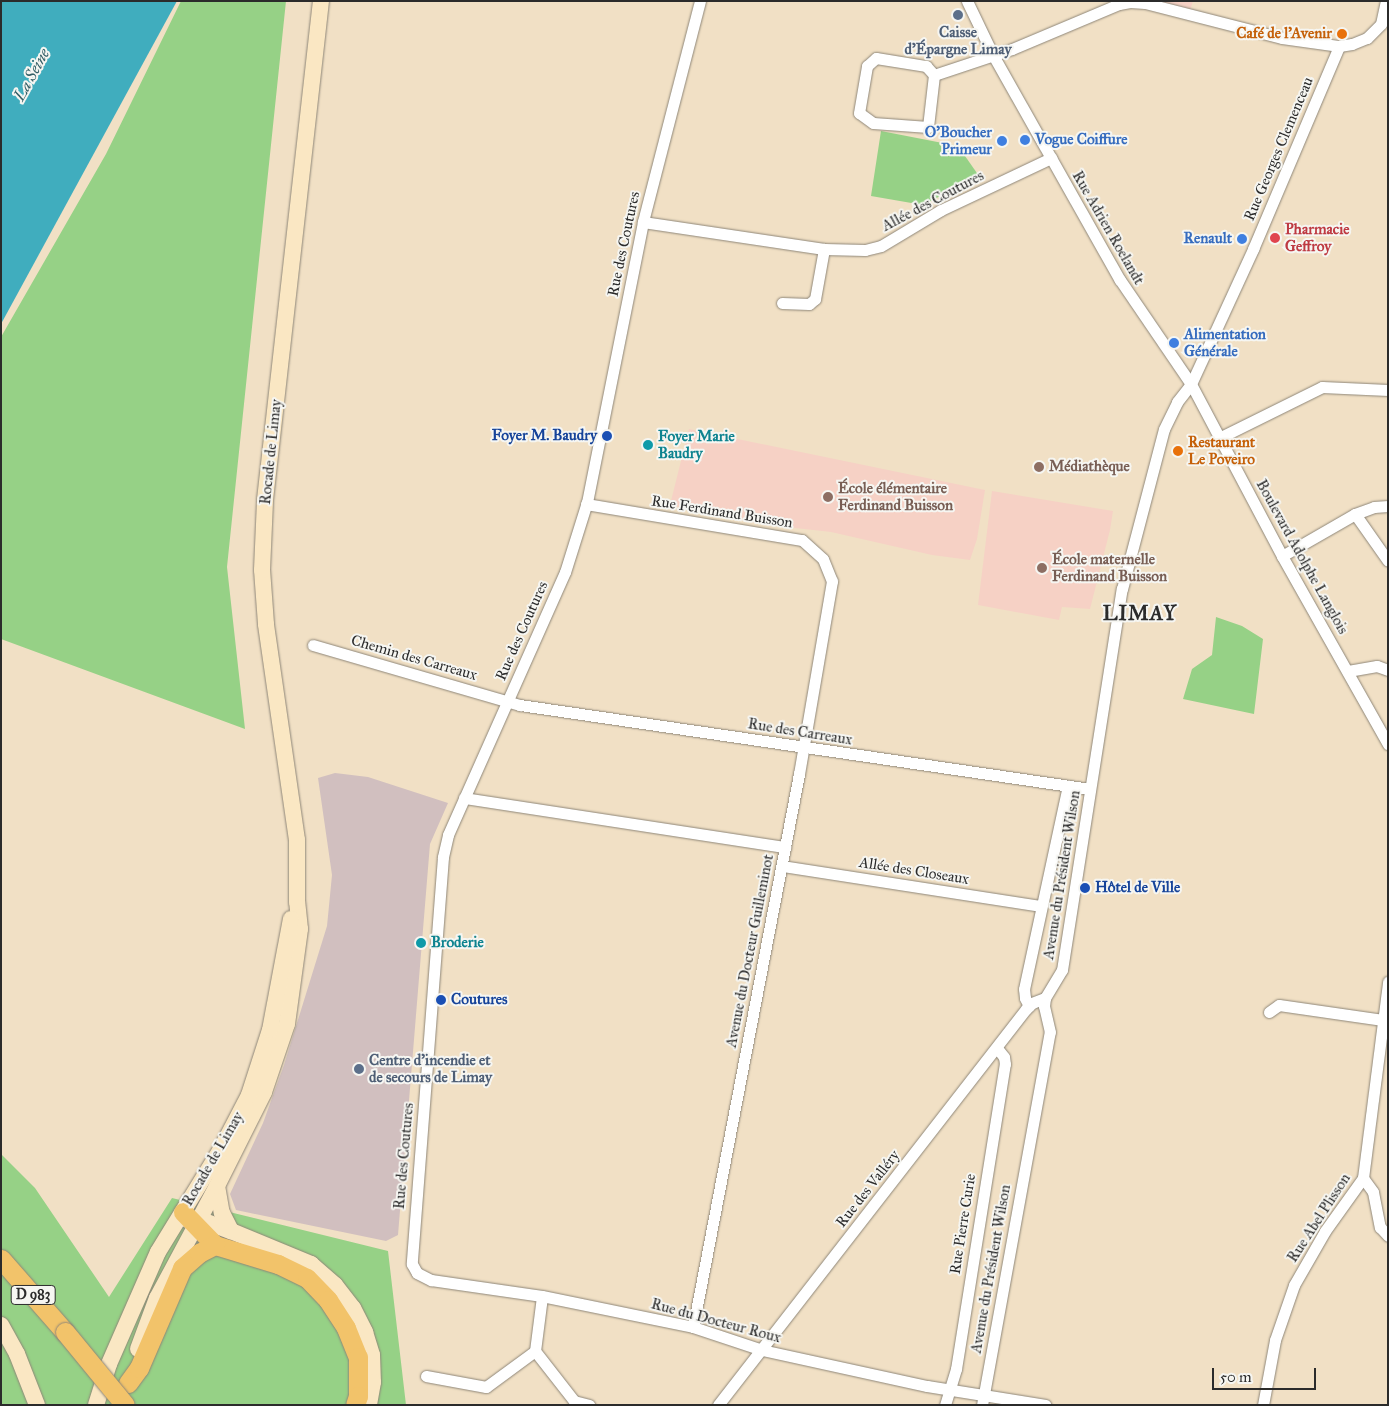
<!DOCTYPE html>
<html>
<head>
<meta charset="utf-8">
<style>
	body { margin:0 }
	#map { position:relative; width:1389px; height:1406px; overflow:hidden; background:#f1e0c5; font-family:"IM FELL Great Primer",serif }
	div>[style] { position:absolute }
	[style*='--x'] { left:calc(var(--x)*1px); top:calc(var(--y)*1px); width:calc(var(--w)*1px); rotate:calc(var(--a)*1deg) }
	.built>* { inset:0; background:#f6d1c5 }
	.industrial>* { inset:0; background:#d1bfbf }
	.green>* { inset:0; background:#96d186 }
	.water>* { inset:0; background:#40adbe }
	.roads { filter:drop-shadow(0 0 1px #8e8678) drop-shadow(0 0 1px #8e8678) }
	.street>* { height:11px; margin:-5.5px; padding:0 5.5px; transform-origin:5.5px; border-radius:5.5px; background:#fff }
	.secondary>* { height:16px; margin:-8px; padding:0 8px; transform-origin:8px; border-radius:8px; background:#fae7c3 }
	.primary>* { height:19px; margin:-9.5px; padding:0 9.5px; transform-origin:9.5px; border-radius:9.5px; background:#f2c36a }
	.bridges { filter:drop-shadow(0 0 1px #8e8678) drop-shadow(0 0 1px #8e8678) }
	.primary-bridge>* { height:19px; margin:-9.5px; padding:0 9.5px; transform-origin:9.5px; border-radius:9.5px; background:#f2c36a }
	.dots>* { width:14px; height:14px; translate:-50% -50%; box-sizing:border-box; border:2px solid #f6f6f2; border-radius:50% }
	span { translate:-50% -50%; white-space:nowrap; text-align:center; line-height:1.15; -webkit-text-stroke:4px #f6f6f2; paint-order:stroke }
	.shield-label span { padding:1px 4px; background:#f6f6f2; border:1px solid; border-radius:4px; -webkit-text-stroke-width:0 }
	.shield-label { font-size:14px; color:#2b2b2b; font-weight:700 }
	.service-label { font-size:15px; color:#4e5e75; font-weight:700 }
	.left { translate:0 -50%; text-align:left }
	.food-label { font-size:15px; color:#c56008; font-weight:700 }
	.right { translate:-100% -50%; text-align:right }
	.shop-label { font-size:15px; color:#366cbe; font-weight:700 }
	.street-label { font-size:15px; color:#2b2b2b }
	.health-label { font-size:15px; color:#be3a42; font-weight:700 }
	.transit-label { font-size:15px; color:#164399; font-weight:700 }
	.culture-label { font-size:15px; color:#0d838f; font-weight:700 }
	.education-label { font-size:15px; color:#785e54; font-weight:700 }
	.water-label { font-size:16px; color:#335f66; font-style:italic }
	.district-label { font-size:20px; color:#2b2b2b; font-weight:700; letter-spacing:1px }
	.frame { position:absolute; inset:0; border:2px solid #2b2b2b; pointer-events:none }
	.scale { position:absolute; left:1212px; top:1368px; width:104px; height:22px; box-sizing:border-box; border:2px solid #2b2b2b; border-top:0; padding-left:6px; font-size:15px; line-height:18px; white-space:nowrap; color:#2b2b2b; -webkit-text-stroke:4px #f6f6f2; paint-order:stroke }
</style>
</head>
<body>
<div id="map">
	<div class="built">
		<i style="clip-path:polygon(1150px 1px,1193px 1px,1189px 14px)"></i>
		<i style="clip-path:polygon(689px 429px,985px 490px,977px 539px,970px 560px,932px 555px,831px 532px,760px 524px,670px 505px)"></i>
		<i style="clip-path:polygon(992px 491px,1113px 511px,1110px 530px,1090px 609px,1062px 607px,1059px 620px,978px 605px)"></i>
	</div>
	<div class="industrial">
		<i style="clip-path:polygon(335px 773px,368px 777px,448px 803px,430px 844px,398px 1235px,386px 1241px,236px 1210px,230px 1194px,263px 1123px,284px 1065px,327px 926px,332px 875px,318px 778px)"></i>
	</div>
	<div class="green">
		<i style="clip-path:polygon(181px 1px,286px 1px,227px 567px,245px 729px,1px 639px,1px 337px,106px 154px)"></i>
		<i style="clip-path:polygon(881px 131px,958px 146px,979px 176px,923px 205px,871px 196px)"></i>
		<i style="clip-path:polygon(1216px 617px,1242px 626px,1263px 639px,1254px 714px,1183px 699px,1192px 669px,1212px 655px)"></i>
		<i style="clip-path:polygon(1px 1154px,35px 1188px,109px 1297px,172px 1198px,388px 1251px,406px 1405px,1px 1405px)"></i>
	</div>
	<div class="water">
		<i style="clip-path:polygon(1px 1px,177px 1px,1px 324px)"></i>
	</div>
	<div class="roads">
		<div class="street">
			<i style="--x:700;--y:1;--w:228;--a:104.5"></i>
			<i style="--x:643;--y:222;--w:286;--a:101.3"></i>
			<i style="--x:587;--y:502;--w:73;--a:107.4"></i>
			<i style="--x:565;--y:572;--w:288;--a:114"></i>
			<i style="--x:448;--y:835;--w:23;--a:103"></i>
			<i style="--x:443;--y:857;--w:408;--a:94.4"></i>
			<i style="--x:412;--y:1264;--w:10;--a:61"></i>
			<i style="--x:417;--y:1273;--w:16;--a:27"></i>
			<i style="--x:431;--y:1280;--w:112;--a:8.2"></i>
			<i style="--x:542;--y:1296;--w:154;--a:11.6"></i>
			<i style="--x:693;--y:1327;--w:73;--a:18.4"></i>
			<i style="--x:762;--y:1350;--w:169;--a:12.3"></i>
			<i style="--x:927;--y:1386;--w:120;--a:9.1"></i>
			<i style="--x:967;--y:1;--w:60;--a:64.3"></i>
			<i style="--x:993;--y:55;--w:258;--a:60.6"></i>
			<i style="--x:1120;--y:280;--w:126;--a:55.7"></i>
			<i style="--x:1191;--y:384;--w:195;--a:62.1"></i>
			<i style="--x:1282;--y:556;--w:216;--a:60.6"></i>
			<i style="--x:934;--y:75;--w:52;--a:96.6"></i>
			<i style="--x:928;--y:127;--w:55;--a:-175.8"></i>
			<i style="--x:873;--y:123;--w:17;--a:-144"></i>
			<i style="--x:859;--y:113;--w:48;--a:-80.3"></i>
			<i style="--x:867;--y:66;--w:12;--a:-42"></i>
			<i style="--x:876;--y:58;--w:51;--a:9.1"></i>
			<i style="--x:926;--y:66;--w:12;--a:48"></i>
			<i style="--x:934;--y:75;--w:82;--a:-18.4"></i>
			<i style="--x:1012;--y:49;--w:116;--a:-22.8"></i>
			<i style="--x:1119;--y:4;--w:11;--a:-10"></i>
			<i style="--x:1130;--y:2;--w:15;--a:4"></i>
			<i style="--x:1145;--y:3;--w:141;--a:14.3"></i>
			<i style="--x:1282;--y:38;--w:58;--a:8"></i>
			<i style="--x:643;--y:222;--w:183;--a:8.5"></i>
			<i style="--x:824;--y:249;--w:41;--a:1.4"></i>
			<i style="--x:865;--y:250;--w:16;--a:-14"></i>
			<i style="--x:881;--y:246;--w:70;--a:-31"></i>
			<i style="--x:941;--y:210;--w:122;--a:-25.3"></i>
			<i style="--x:782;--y:303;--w:27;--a:2"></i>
			<i style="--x:809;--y:304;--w:8;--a:-40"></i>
			<i style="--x:815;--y:299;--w:51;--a:-79.8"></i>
			<i style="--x:1219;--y:438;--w:115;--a:-26.3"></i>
			<i style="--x:1322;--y:387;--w:66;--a:2.6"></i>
			<i style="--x:586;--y:504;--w:219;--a:9.5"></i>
			<i style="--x:802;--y:540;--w:28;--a:42"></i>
			<i style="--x:823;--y:559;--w:24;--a:68"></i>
			<i style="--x:832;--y:581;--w:196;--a:99.7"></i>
			<i style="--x:799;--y:774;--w:563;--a:100.85"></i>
			<i style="--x:1355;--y:514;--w:20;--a:-20"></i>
			<i style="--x:1374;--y:507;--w:14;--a:-4"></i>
			<i style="--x:1282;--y:556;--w:84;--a:-29.9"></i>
			<i style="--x:1355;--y:514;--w:57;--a:54.9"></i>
			<i style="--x:313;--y:645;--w:216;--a:16.2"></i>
			<i style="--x:520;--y:705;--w:576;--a:8.38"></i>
			<i style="--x:1348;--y:671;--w:29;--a:-10"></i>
			<i style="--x:1377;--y:666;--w:12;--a:20"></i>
			<i style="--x:464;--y:798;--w:325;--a:8.7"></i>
			<i style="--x:782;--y:866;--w:262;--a:8.8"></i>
			<i style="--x:1029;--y:1006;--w:9;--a:-117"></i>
			<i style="--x:1025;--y:998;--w:9;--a:-96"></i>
			<i style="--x:1024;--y:989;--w:208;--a:-77.8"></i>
			<i style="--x:1269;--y:1012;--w:12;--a:-35"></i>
			<i style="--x:1279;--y:1005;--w:105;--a:8.2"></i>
			<i style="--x:1363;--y:1178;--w:17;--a:54"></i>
			<i style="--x:1373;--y:1192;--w:36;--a:79"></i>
			<i style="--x:1380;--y:1227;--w:12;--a:48"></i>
			<i style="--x:535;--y:1351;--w:55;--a:-82.7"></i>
			<i style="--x:426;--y:1376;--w:61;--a:10.4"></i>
			<i style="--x:486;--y:1387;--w:61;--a:-36.3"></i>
			<i style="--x:535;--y:1351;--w:63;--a:52"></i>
			<i style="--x:574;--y:1401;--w:16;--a:15"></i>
			<i style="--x:718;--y:1405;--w:502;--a:-52.13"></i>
			<i style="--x:1026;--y:1009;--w:8;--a:-45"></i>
			<i style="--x:1032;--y:1003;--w:14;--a:-21"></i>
			<i style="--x:945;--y:1405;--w:38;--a:-73"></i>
			<i style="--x:956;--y:1369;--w:309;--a:-80.9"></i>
			<i style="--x:1005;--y:1064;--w:7;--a:-98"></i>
			<i style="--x:1004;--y:1057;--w:11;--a:-128"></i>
			<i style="--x:982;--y:1405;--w:379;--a:-79.7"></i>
			<i style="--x:1050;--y:1032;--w:27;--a:-103"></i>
			<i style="--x:1044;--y:1006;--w:8;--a:-83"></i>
			<i style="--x:1045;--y:998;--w:33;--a:-59"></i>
			<i style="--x:1062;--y:970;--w:386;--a:-81.1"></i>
			<i style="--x:1122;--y:589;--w:165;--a:-75.3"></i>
			<i style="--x:1164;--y:429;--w:30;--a:-64"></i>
			<i style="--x:1177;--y:402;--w:23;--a:-52"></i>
			<i style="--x:1191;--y:384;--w:149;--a:-65.3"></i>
			<i style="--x:1253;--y:249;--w:220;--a:-67"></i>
			<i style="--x:1339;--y:46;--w:13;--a:-9"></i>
			<i style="--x:1352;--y:44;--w:16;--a:-22"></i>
			<i style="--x:1367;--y:38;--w:20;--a:-45"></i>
			<i style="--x:1381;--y:24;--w:24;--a:-78"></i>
			<i style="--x:1263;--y:1405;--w:66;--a:-79.5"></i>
			<i style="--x:1275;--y:1340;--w:58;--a:-70.9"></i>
			<i style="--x:1294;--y:1285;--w:62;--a:-60.1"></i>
			<i style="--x:1325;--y:1231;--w:65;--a:-54.4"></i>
			<i style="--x:1363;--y:1178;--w:198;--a:-82.7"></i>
		</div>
		<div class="secondary">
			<i style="--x:217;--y:1186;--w:27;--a:80"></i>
			<i style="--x:222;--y:1213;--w:20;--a:63"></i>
			<i style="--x:231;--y:1231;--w:87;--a:22.4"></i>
			<i style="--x:311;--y:1264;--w:32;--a:41"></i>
			<i style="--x:335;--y:1285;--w:29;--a:52"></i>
			<i style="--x:353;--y:1308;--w:27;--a:63"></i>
			<i style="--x:365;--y:1332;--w:24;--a:73"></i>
			<i style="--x:372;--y:1355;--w:27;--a:88"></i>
			<i style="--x:373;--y:1382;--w:23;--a:100"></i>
			<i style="--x:188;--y:1220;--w:11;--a:-5"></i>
			<i style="--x:199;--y:1219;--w:34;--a:21"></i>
			<i style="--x:1;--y:1325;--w:33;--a:61"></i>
			<i style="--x:17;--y:1354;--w:55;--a:68.6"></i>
			<i style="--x:138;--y:1349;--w:54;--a:-69.6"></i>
			<i style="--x:157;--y:1298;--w:127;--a:-61.8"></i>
			<i style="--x:217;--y:1186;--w:105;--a:-63.4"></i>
			<i style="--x:264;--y:1092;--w:72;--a:-71.3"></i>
			<i style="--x:287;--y:1024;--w:96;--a:-82.2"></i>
			<i style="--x:300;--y:929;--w:27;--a:-96"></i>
			<i style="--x:297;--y:902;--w:62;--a:-90"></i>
			<i style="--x:297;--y:840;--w:218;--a:-98.2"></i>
			<i style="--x:266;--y:624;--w:54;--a:-94.2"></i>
			<i style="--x:262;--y:570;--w:70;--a:-87.5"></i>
			<i style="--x:265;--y:500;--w:502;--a:-83.6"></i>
			<i style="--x:96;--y:1405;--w:43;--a:-72.4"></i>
			<i style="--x:109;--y:1364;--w:122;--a:-66.4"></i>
			<i style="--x:158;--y:1252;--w:119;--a:-58.5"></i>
			<i style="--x:220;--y:1151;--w:63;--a:-62.6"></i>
			<i style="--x:249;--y:1095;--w:68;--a:-72.1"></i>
			<i style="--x:270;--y:1030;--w:113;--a:-79.3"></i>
		</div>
		<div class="primary">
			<i style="--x:183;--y:1212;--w:46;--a:45.9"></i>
			<i style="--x:215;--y:1245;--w:66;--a:16.8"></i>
			<i style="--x:278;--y:1264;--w:32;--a:26"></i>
			<i style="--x:307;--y:1278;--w:30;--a:46"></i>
			<i style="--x:328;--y:1300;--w:33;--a:57"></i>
			<i style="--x:346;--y:1328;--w:31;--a:68"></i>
			<i style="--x:358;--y:1357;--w:39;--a:90"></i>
			<i style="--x:358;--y:1396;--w:9;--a:108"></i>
			<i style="--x:1;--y:1259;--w:97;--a:48.8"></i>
			<i style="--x:128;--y:1383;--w:19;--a:-54"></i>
			<i style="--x:139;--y:1368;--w:109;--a:-66.7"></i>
			<i style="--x:182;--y:1268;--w:23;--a:-41"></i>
			<i style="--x:199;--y:1253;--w:18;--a:-27"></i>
		</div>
	</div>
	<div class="bridges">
		<div class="primary-bridge">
			<i style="--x:65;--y:1332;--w:94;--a:50.6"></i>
		</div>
	</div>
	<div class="dots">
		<i style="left:958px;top:15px;background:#5c6f8a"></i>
		<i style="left:1342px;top:34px;background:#e8710a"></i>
		<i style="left:1025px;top:140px;background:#3f7fe0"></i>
		<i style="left:1002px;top:141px;background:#3f7fe0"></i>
		<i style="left:1275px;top:238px;background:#e0444e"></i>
		<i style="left:1242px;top:239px;background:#3f7fe0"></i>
		<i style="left:1174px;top:343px;background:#3f7fe0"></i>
		<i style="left:607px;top:436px;background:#1a4fb4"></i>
		<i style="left:648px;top:445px;background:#0f9aa8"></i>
		<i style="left:1178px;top:451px;background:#e8710a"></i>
		<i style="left:1039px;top:467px;background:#8d6e63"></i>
		<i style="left:828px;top:497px;background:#8d6e63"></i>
		<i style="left:1042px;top:568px;background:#8d6e63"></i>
		<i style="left:1085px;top:888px;background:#1a4fb4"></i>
		<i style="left:421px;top:943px;background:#0f9aa8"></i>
		<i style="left:441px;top:1000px;background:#1a4fb4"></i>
		<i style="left:359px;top:1069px;background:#5c6f8a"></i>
	</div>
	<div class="shield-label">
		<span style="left:33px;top:1295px">D 983</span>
	</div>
	<div class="service-label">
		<span style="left:958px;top:41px">Caisse<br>d'Épargne Limay</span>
		<span class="left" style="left:369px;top:1069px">Centre d'incendie et<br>de secours de Limay</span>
	</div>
	<div class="food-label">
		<span class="right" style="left:1332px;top:34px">Café de l'Avenir</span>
		<span class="left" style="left:1188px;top:451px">Restaurant<br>Le Poveiro</span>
	</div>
	<div class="shop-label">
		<span class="right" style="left:992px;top:141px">O’Boucher<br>Primeur</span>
		<span class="left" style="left:1035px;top:140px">Vogue Coiffure</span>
		<span class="right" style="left:1232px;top:239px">Renault</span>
		<span class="left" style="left:1184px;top:343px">Alimentation<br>Générale</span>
	</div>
	<div class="street-label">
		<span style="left:1279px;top:149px;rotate:-67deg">Rue Georges Clemenceau</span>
		<span style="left:933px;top:201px;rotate:-28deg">Allée des Coutures</span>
		<span style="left:1108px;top:228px;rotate:60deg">Rue Adrien Roelandt</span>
		<span style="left:624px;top:244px;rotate:-78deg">Rue des Coutures</span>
		<span style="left:271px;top:452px;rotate:-84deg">Rocade de Limay</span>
		<span style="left:722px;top:512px;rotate:9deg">Rue Ferdinand Buisson</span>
		<span style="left:1302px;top:557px;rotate:61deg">Boulevard Adolphe Langlois</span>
		<span style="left:522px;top:631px;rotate:-66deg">Rue des Coutures</span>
		<span style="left:414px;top:658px;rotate:16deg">Chemin des Carreaux</span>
		<span style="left:800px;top:732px;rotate:9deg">Rue des Carreaux</span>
		<span style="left:914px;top:871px;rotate:9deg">Allée des Closeaux</span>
		<span style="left:1062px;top:875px;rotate:-81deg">Avenue du Président Wilson</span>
		<span style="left:750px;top:951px;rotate:-79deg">Avenue du Docteur Guilleminot</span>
		<span style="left:404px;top:1156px;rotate:-85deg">Rue des Coutures</span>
		<span style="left:213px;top:1159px;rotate:-60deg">Rocade de Limay</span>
		<span style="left:868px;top:1189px;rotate:-52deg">Rue des Valléry</span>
		<span style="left:1319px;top:1218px;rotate:-57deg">Rue Abel Plisson</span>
		<span style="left:963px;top:1224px;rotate:-81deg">Rue Pierre Curie</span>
		<span style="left:991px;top:1269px;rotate:-80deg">Avenue du Président Wilson</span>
		<span style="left:716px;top:1321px;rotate:15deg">Rue du Docteur Roux</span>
	</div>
	<div class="health-label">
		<span class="left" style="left:1285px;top:238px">Pharmacie<br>Geffroy</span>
	</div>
	<div class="transit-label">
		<span class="right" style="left:597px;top:436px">Foyer M. Baudry</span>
		<span class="left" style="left:1095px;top:888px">Hôtel de Ville</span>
		<span class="left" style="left:451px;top:1000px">Coutures</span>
	</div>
	<div class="culture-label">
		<span class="left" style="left:658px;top:445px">Foyer Marie<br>Baudry</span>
		<span class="left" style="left:431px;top:943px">Broderie</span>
	</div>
	<div class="education-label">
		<span class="left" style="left:1049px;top:467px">Médiathèque</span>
		<span class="left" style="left:838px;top:497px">École élémentaire<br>Ferdinand Buisson</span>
		<span class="left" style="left:1052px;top:568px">École maternelle<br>Ferdinand Buisson</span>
	</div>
	<div class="water-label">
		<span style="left:32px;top:75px;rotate:-61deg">La Seine</span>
	</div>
	<div class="district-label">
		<span style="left:1140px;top:613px">LIMAY</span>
	</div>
	<div class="frame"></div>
	<div class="scale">50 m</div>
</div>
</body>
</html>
